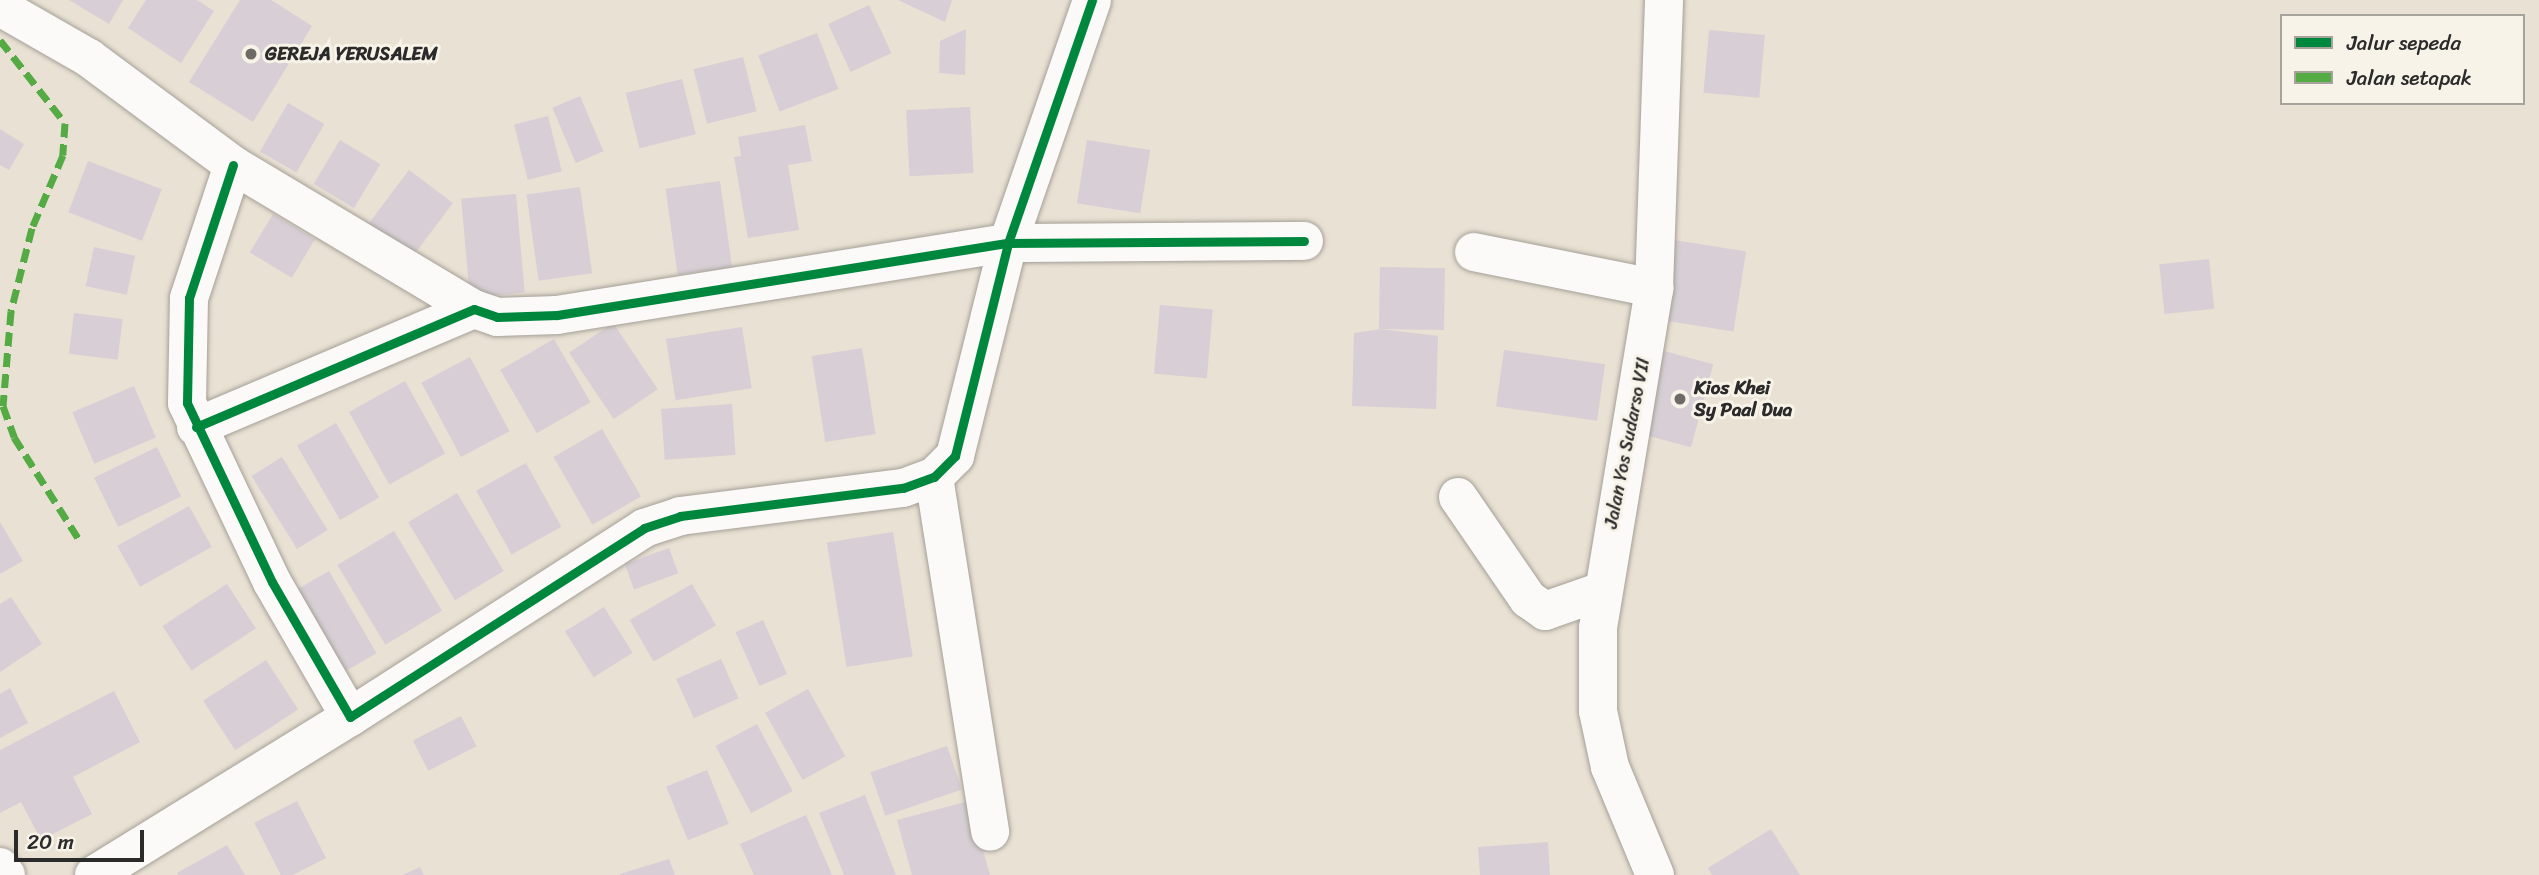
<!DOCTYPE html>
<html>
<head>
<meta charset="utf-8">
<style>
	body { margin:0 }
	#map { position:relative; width:2539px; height:875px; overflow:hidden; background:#e9e1d3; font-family:Sriracha,sans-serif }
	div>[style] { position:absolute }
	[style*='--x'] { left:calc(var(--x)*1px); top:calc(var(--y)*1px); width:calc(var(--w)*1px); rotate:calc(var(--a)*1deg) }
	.building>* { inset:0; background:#d7cfd5; transform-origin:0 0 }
	.roads { filter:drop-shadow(0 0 2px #a4a098) drop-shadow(0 0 2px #a4a098) }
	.minor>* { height:38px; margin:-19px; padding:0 19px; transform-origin:19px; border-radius:19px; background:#fcfaf8 }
	.quiet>* { height:7px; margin-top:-3.5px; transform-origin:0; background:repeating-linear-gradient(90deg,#54ab44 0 14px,transparent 0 21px) }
	.cycleway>* { height:9px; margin:-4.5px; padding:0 4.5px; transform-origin:4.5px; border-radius:4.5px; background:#00873e }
	.dots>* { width:19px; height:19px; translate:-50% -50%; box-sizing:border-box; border:4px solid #f7f3e8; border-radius:50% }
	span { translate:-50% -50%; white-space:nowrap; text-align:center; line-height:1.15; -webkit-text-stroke:6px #f7f3e8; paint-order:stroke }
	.poi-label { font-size:19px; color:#2b2b2b; font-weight:700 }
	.left { translate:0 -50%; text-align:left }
	.street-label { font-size:19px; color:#2b2b2b }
	.legend { position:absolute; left:2280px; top:14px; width:245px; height:91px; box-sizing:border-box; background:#f7f3e8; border:2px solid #a5a39c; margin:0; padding:9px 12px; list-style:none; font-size:21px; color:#2b2b2b }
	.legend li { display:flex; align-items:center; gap:14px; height:35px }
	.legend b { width:35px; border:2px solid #a5a39c }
	.scale { position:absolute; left:14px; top:830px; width:130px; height:32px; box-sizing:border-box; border:4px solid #2b2b2b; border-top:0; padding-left:9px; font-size:21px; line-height:24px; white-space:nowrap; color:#2b2b2b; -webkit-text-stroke:5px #f7f3e8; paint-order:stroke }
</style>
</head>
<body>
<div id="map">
	<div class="building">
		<i style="clip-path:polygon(69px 0,123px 0,109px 24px)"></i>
		<i style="clip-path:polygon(146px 0,197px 0,214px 11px,181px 63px,128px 28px)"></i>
		<i style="clip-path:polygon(240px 0,271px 0,312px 26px,253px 122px,189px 82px)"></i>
		<i style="clip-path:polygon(898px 0,952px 0,945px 22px)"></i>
		<i style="left:869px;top:5px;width:53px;height:45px;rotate:65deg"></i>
		<i style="clip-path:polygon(966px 29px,965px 75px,939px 73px,940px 41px)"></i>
		<i style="left:1709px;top:30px;width:56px;height:63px;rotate:5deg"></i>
		<i style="left:817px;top:33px;width:60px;height:63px;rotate:69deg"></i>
		<i style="left:743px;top:57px;width:56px;height:51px;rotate:76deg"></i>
		<i style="left:682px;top:79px;width:57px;height:58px;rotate:76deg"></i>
		<i style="left:580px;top:96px;width:60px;height:30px;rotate:67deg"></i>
		<i style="left:288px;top:103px;width:42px;height:56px;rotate:30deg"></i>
		<i style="left:970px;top:107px;width:66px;height:64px;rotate:87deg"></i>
		<i style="left:548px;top:116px;width:57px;height:35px;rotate:76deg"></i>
		<i style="clip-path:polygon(805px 125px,812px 161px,788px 165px,799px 230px,748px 238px,734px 157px,741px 156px,738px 137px)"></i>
		<i style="clip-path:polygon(0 129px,24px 144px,9px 170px,0 165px)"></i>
		<i style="left:340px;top:140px;width:47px;height:51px;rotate:31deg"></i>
		<i style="left:1087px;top:140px;width:64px;height:64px;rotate:9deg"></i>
		<i style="left:88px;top:161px;width:79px;height:55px;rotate:21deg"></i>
		<i style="left:409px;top:170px;width:55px;height:74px;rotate:37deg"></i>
		<i style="left:720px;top:181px;width:87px;height:55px;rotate:82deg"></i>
		<i style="left:580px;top:187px;width:87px;height:54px;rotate:82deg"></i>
		<i style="left:516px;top:194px;width:99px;height:55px;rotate:85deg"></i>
		<i style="left:273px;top:214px;width:49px;height:45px;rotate:31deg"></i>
		<i style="left:1674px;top:240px;width:73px;height:81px;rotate:9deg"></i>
		<i style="left:94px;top:247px;width:42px;height:40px;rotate:12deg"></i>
		<i style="left:2209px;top:259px;width:50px;height:50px;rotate:84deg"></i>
		<i style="left:1380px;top:267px;width:65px;height:62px;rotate:1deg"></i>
		<i style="left:1160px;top:305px;width:53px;height:69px;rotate:5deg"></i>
		<i style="left:74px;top:313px;width:49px;height:41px;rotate:7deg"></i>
		<i style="left:613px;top:323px;width:80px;height:53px;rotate:56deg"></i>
		<i style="left:742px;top:327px;width:62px;height:77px;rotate:81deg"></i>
		<i style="clip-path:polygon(1381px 329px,1438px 336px,1436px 409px,1352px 406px,1354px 333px)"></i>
		<i style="left:554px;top:339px;width:73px;height:62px;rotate:60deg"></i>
		<i style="left:862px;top:348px;width:87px;height:51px;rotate:81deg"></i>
		<i style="left:1504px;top:350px;width:102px;height:57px;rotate:8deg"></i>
		<i style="left:1664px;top:351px;width:51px;height:86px;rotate:15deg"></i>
		<i style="left:470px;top:357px;width:84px;height:55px;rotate:62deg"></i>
		<i style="left:405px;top:381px;width:83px;height:64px;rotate:61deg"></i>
		<i style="left:134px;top:386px;width:56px;height:67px;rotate:67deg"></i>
		<i style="left:732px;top:404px;width:51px;height:71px;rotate:86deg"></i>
		<i style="left:336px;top:423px;width:86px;height:45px;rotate:60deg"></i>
		<i style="left:602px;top:429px;width:78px;height:56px;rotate:60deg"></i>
		<i style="left:157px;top:447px;width:55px;height:70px;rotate:64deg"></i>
		<i style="left:282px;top:457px;width:86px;height:36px;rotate:58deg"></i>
		<i style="left:526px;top:463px;width:73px;height:57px;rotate:61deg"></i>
		<i style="left:457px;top:493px;width:91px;height:57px;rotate:59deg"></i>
		<i style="left:189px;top:506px;width:47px;height:82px;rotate:61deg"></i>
		<i style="clip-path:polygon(0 522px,23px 561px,0 574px)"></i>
		<i style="left:394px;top:531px;width:93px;height:66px;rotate:59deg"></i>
		<i style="left:893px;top:532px;width:126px;height:67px;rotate:81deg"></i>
		<i style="left:669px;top:548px;width:27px;height:47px;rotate:70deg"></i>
		<i style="left:329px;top:571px;width:95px;height:40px;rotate:60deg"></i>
		<i style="left:227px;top:584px;width:53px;height:77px;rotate:57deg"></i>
		<i style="left:692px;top:584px;width:48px;height:72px;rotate:60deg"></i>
		<i style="clip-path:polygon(11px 597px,42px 644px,0 672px,0 604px)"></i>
		<i style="left:604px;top:607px;width:54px;height:46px;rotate:58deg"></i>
		<i style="left:763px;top:620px;width:59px;height:30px;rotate:66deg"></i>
		<i style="left:721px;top:659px;width:43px;height:49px;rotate:66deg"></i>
		<i style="left:266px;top:660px;width:59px;height:75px;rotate:57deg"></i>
		<i style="clip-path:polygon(10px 688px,28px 723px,0 738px,0 694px)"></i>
		<i style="left:808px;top:689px;width:77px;height:49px;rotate:61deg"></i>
		<i style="clip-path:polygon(114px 691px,140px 742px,73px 777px,92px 814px,41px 840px,21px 802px,0 813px,0 750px)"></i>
		<i style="left:461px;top:716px;width:34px;height:54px;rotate:63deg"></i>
		<i style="left:757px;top:724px;width:76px;height:47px;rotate:62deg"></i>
		<i style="left:947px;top:746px;width:46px;height:81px;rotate:71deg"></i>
		<i style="left:707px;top:770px;width:58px;height:44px;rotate:68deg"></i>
		<i style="clip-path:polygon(865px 795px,896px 875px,844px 875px,819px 813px)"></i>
		<i style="left:297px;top:801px;width:64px;height:48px;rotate:63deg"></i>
		<i style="clip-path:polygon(969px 801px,990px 875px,912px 875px,897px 820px)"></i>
		<i style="clip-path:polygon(806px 815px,832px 875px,754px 875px,740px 844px)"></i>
		<i style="clip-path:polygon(1771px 829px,1800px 875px,1712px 875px,1708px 868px)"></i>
		<i style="clip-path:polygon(1548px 842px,1550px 875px,1480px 875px,1478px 847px)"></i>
		<i style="clip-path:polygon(227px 845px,245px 875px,178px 875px,177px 873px)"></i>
		<i style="clip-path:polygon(669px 859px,675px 875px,620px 875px,620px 874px)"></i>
		<i style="clip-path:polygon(420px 867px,424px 875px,403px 875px)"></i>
	</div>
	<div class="roads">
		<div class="minor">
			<i style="--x:0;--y:7;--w:103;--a:29.8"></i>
			<i style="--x:89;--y:58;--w:179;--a:36.6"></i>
			<i style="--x:233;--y:165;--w:281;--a:30.9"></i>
			<i style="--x:233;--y:165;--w:140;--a:108.3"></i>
			<i style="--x:189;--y:298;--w:105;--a:91.1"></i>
			<i style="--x:187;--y:403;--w:198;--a:64.6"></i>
			<i style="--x:272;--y:582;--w:156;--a:60"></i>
			<i style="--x:350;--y:717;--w:350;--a:-32.7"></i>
			<i style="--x:644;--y:528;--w:38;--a:-18"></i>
			<i style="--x:680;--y:516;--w:225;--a:-7.2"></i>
			<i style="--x:903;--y:488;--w:33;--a:-20"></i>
			<i style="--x:934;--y:477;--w:30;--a:-45"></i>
			<i style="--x:955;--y:456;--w:219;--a:-76"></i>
			<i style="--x:1008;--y:243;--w:257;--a:-70.9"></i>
			<i style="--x:1474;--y:252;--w:184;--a:11.3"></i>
			<i style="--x:196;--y:427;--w:302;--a:-23"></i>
			<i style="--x:474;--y:309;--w:24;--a:19"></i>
			<i style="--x:497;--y:317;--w:60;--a:-1.9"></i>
			<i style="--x:557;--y:315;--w:457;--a:-9.1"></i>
			<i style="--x:1008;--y:243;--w:296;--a:-0.4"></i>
			<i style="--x:934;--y:477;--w:359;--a:81"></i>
			<i style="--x:1458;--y:497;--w:124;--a:55.5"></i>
			<i style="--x:1528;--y:599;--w:21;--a:35"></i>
			<i style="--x:1545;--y:611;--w:57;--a:-19.4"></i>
			<i style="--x:0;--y:867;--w:10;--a:53"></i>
			<i style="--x:94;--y:875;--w:301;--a:-31.7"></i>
			<i style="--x:1655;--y:875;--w:117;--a:-112.6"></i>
			<i style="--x:1610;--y:767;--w:57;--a:-102.1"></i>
			<i style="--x:1598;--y:711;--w:83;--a:-90"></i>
			<i style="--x:1598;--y:628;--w:345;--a:-80.6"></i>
			<i style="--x:1654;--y:288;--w:288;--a:-88"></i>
		</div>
	</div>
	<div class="quiet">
		<i style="--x:0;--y:40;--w:105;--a:51.9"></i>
		<i style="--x:65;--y:123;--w:32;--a:94"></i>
		<i style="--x:63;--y:155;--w:79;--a:113"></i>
		<i style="--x:32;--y:228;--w:86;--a:104.2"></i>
		<i style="--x:11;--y:311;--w:95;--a:94.8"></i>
		<i style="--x:3;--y:406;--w:33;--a:70"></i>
		<i style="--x:14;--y:437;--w:120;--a:57.6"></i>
	</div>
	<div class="cycleway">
		<i style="--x:233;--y:165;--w:140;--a:108.3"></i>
		<i style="--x:189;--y:298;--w:105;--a:91.1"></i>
		<i style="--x:187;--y:403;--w:198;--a:64.6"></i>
		<i style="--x:272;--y:582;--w:156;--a:60"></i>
		<i style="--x:350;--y:717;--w:350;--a:-32.7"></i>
		<i style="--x:644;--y:528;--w:38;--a:-18"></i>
		<i style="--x:680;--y:516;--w:225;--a:-7.2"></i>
		<i style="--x:903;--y:488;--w:33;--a:-20"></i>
		<i style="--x:934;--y:477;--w:30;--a:-45"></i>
		<i style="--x:955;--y:456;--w:219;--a:-76"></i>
		<i style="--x:1008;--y:243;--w:257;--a:-70.9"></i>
		<i style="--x:196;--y:427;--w:302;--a:-23"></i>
		<i style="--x:474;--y:309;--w:24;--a:19"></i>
		<i style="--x:497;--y:317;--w:60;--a:-1.9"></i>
		<i style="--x:557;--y:315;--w:457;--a:-9.1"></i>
		<i style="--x:1008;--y:243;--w:296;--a:-0.4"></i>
	</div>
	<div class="dots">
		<i style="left:251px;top:54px;background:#6e6b66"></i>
		<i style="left:1680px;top:399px;background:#6e6b66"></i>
	</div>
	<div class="poi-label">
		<span class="left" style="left:265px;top:54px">GEREJA YERUSALEM</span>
		<span class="left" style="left:1694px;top:399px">Kios Khei<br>Sy Paal Dua</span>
	</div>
	<div class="street-label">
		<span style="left:1627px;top:443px;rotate:-79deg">Jalan Yos Sudarso VII</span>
	</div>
	<ul class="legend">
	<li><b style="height:9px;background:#00873e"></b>Jalur sepeda</li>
	<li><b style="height:9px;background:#54ab44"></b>Jalan setapak</li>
	</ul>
	<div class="scale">20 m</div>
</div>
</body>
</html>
